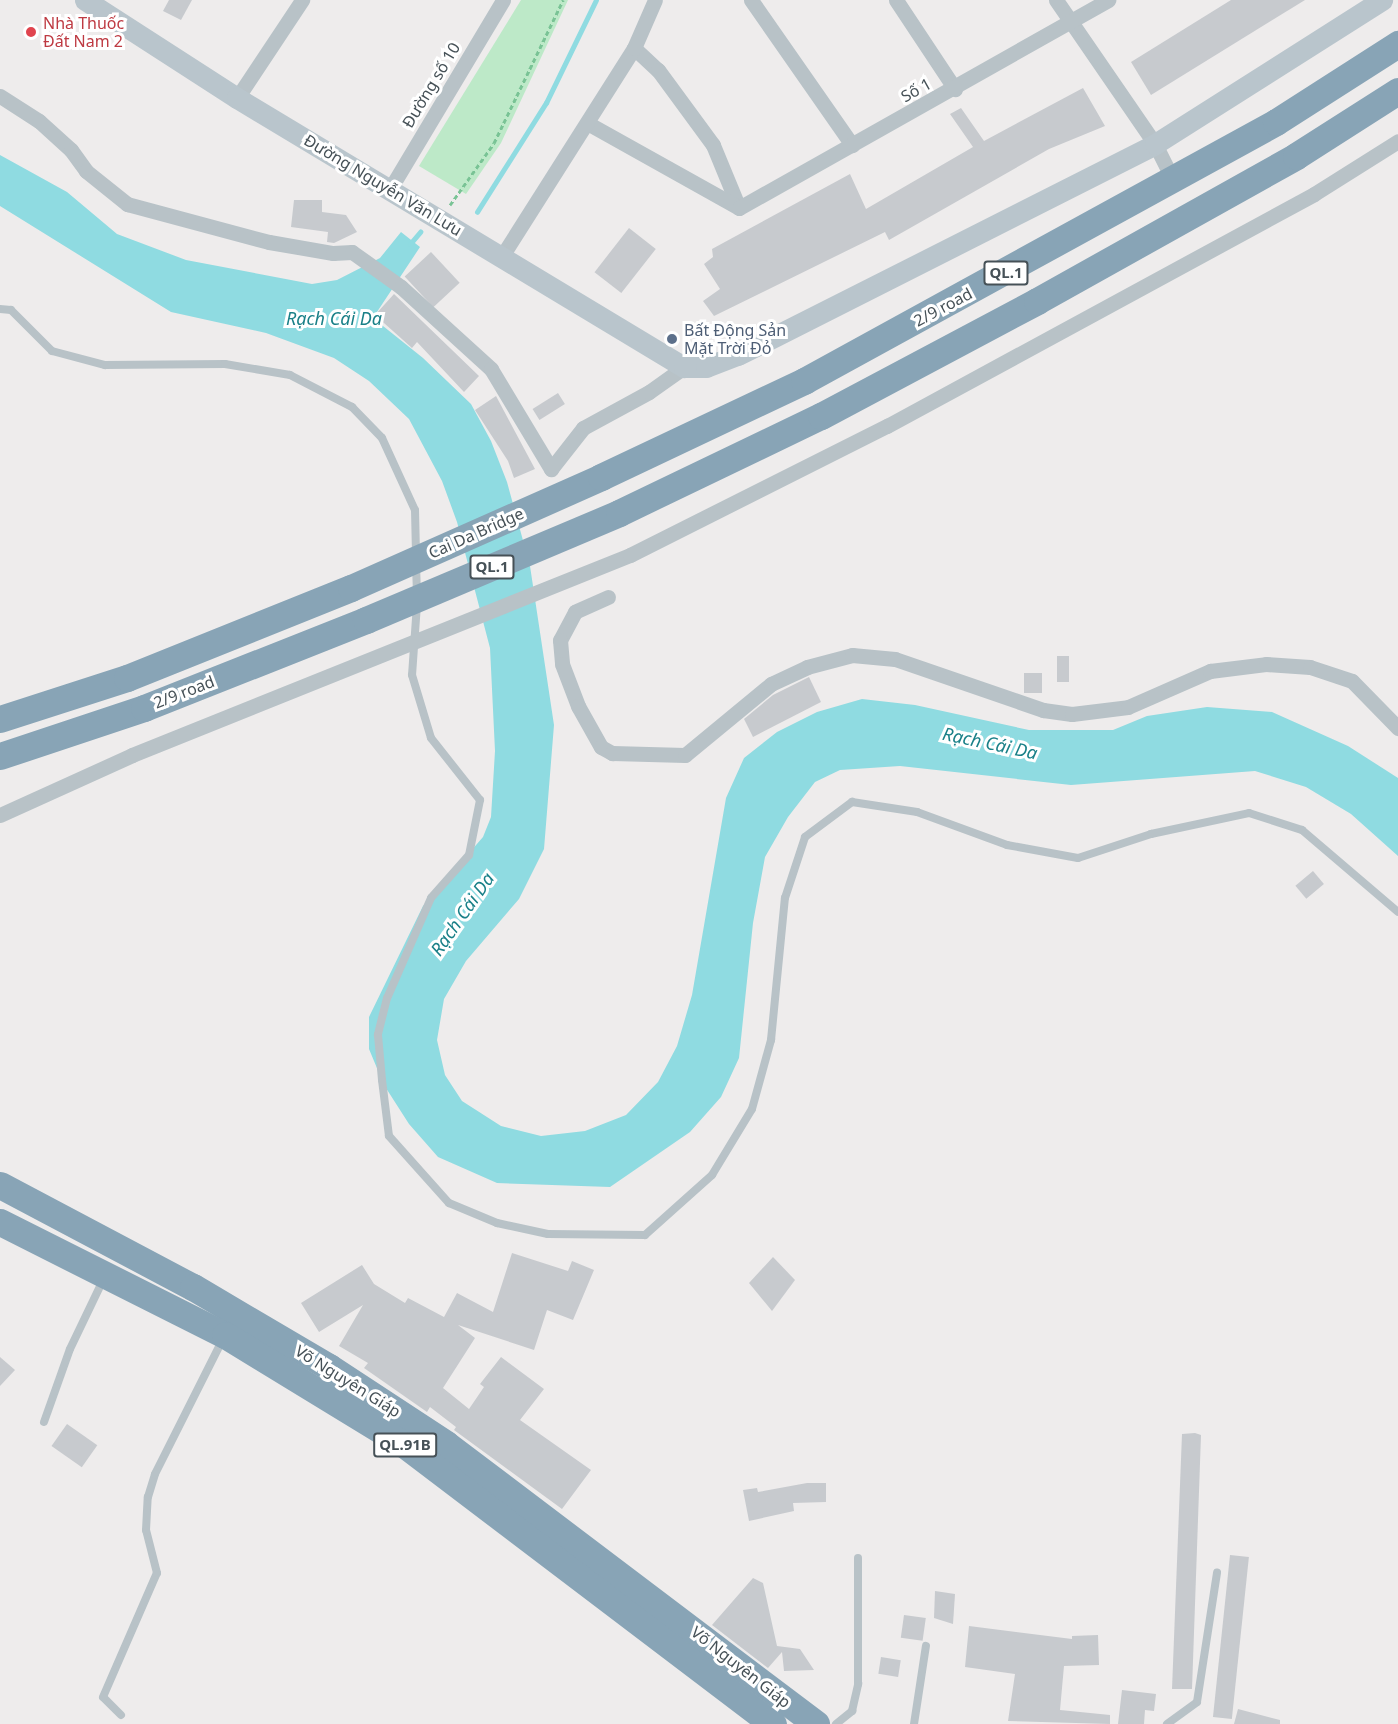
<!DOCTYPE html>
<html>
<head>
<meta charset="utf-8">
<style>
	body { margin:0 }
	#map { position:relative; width:1398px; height:1724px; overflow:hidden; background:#eeecec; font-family:"Noto Sans",sans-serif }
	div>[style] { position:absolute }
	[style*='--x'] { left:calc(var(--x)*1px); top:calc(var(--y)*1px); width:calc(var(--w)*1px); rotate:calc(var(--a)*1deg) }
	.green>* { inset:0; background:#bde9c8 }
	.water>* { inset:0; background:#8fdbe1 }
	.stream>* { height:4.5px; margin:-2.25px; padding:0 2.25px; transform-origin:2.25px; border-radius:2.25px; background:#8fdbe1 }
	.building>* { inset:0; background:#c7cace; transform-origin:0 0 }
	.path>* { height:3px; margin-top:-1.5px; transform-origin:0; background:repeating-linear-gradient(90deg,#79c395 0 4.5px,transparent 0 7.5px) }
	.lane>* { height:8px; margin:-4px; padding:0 4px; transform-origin:4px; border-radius:4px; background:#b8c2c7 }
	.street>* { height:15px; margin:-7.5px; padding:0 7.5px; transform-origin:7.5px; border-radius:7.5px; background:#b8c2c7 }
	.secondary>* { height:21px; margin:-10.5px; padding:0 10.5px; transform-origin:10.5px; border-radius:10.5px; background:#b9c5cc }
	.highway>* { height:27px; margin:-13.5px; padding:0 13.5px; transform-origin:13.5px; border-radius:13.5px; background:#88a4b6 }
	.dots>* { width:16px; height:16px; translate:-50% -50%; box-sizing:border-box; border:3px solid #fff; border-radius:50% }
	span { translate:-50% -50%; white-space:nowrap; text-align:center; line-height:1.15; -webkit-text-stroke:6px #fff; paint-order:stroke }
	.shield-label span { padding:2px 4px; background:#fff; border:2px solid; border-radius:4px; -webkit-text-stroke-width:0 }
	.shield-label { font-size:15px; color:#465157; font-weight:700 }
	.health-label { font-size:16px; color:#be3a42 }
	.left { translate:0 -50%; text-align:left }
	.street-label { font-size:16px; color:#465157 }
	.service-label { font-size:16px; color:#4e5e75 }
	.water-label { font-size:18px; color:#1a8088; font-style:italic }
</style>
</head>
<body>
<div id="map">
	<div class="green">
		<i style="clip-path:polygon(521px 0,568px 0,501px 143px,466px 194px,419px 166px)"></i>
	</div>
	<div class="water">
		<i style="clip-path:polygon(0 155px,67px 192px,117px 234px,186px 260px,312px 284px,337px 280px,380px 258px,401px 232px,420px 247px,373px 318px,423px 358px,471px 404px,491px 441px,507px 482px,530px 566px,554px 725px,544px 849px,519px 899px,466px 961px,444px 999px,437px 1040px,445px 1075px,462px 1101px,501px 1126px,541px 1136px,585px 1131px,626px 1115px,658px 1082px,677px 1046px,692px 995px,726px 798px,744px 758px,777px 732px,817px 712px,862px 699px,915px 705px,1029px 730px,1113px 730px,1147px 716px,1207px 707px,1272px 712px,1348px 746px,1398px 778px,1398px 856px,1351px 814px,1306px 787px,1255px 771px,1071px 785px,900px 766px,840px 770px,815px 782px,788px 817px,765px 857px,753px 923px,739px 1058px,721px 1097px,690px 1132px,610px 1187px,497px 1183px,438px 1157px,409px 1124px,384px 1085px,369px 1049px,369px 1017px,423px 906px,483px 837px,491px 817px,495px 751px,490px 648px,457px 522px,442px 481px,409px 419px,369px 381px,334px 358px,266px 333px,171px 312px,0 206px)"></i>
	</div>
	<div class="stream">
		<i style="--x:477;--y:212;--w:129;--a:-57.7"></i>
		<i style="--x:546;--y:103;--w:114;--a:-64.1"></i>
		<i style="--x:410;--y:244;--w:16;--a:-50"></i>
	</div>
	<div class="building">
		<i style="clip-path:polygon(169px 0,192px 0,181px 20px,163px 11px)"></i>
		<i style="clip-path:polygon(1231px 0,1305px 0,1151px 95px,1131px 62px)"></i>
		<i style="clip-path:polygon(1083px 88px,1105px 126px,1049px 149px,889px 240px,885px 232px,714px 316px,703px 301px,720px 289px,704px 264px,713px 257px,712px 249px,850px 174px,866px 209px,973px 147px,950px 114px,961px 108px,984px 141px)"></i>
		<i style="clip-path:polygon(294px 200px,322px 200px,322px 212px,346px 215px,357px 232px,334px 243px,327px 242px,328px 232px,291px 227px)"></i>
		<i style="left:629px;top:228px;width:34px;height:56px;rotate:38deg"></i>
		<i style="left:431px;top:252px;width:42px;height:36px;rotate:47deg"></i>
		<i style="clip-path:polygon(394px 294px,479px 376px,464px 392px,417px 342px,412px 348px,375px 315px)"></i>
		<i style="left:558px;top:393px;width:13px;height:30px;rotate:58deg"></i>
		<i style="clip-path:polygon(496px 396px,535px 469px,514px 478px,508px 461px,475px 410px)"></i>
		<i style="left:1057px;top:656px;width:12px;height:26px"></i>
		<i style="left:1024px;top:673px;width:18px;height:20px"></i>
		<i style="clip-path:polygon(809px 677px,821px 702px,753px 737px,744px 719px,773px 695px)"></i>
		<i style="left:1313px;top:871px;width:17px;height:23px;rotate:50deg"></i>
		<i style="clip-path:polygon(512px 1253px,568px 1271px,572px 1261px,594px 1270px,573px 1320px,547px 1310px,534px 1350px,458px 1325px,475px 1338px,443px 1388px,469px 1409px,484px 1387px,480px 1384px,501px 1357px,544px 1389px,520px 1420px,591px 1470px,562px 1509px,454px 1430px,456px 1427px,430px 1407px,427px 1412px,364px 1368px,368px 1363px,339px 1346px,363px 1305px,319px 1332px,301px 1303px,362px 1265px,374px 1284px,405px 1303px,408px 1298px,444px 1317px,457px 1293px,493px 1312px)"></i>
		<i style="clip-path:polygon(773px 1257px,795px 1280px,772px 1311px,749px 1283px)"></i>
		<i style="clip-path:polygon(0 1357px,15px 1370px,0 1386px)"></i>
		<i style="left:67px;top:1424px;width:37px;height:27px;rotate:35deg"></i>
		<i style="clip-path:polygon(1195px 1433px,1201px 1435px,1192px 1689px,1172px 1689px,1182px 1434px)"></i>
		<i style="clip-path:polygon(807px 1483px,826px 1483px,826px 1502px,793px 1503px,794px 1511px,749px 1521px,743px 1490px,757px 1488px,758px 1492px)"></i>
		<i style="left:1230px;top:1555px;width:19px;height:163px;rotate:6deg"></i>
		<i style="clip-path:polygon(753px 1578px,763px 1583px,777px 1646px,800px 1649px,814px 1670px,784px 1671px,782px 1652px,768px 1668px,712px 1625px)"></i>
		<i style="clip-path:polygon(935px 1591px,955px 1594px,953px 1624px,934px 1618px)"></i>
		<i style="left:904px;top:1615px;width:22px;height:23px;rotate:8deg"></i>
		<i style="clip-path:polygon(969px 1626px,1072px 1639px,1072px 1636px,1098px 1635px,1099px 1665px,1064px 1666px,1060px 1710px,1110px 1715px,1110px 1724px,1008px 1721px,1015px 1674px,965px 1667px)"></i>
		<i style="left:881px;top:1657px;width:20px;height:17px;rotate:9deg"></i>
		<i style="clip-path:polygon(1122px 1690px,1156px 1694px,1154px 1711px,1145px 1710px,1144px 1724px,1118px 1724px)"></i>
		<i style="clip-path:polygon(1238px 1709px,1280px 1720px,1280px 1724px,1234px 1724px)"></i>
	</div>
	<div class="path">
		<i style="--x:450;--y:205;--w:76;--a:-54.6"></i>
		<i style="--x:494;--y:143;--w:159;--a:-64.2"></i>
	</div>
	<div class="lane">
		<i style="--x:0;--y:309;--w:11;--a:5"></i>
		<i style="--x:11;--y:310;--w:58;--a:45"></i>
		<i style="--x:52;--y:351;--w:55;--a:14.8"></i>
		<i style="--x:105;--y:365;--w:120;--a:-0.5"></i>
		<i style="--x:225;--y:364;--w:66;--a:9.6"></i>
		<i style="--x:290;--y:375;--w:70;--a:27.3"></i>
		<i style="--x:352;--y:407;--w:43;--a:45.9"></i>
		<i style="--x:382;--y:438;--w:79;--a:65.4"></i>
		<i style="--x:415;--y:510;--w:43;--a:88.7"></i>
		<i style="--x:416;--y:565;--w:27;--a:88"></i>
		<i style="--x:417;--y:604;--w:71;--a:94"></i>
		<i style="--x:412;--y:675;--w:66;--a:73.2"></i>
		<i style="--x:431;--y:738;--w:79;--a:51.7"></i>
		<i style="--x:480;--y:800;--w:56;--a:101.3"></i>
		<i style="--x:469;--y:855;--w:57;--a:131.5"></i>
		<i style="--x:431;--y:898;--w:109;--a:113.7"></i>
		<i style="--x:387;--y:998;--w:38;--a:104"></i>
		<i style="--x:378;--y:1035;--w:45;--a:84.9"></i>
		<i style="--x:382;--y:1080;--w:56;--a:82.9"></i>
		<i style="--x:389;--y:1136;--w:90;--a:48.2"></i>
		<i style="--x:449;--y:1203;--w:52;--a:22.6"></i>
		<i style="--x:497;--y:1223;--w:52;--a:12.2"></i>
		<i style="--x:548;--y:1234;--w:97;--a:0.6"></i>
		<i style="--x:645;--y:1235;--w:90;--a:-41.8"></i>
		<i style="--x:712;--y:1175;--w:77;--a:-58.8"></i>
		<i style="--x:752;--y:1109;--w:72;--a:-74.6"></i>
		<i style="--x:771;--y:1040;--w:143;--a:-84.4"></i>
		<i style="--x:785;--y:898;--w:64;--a:-71.8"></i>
		<i style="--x:805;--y:837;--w:59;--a:-36.7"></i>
		<i style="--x:852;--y:802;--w:66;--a:8.7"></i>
		<i style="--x:917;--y:812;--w:96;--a:20.1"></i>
		<i style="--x:1007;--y:845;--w:72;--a:10.4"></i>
		<i style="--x:1078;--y:858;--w:77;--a:-18.2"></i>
		<i style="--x:1151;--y:834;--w:100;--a:-12.1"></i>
		<i style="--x:1249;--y:813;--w:56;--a:17.8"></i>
		<i style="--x:1302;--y:830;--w:126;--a:40.5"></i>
		<i style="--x:44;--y:1422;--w:77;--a:-70.4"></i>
		<i style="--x:70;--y:1349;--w:79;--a:-64.4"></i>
		<i style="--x:121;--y:1715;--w:25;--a:-135"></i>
		<i style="--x:103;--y:1697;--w:135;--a:-66.5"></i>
		<i style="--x:157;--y:1573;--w:44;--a:-104.3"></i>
		<i style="--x:146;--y:1530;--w:33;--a:-87"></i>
		<i style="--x:148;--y:1497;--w:24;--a:-73"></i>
		<i style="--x:155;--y:1474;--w:151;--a:-63.3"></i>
		<i style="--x:836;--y:1724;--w:21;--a:-39"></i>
		<i style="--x:852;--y:1711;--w:28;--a:-77"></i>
		<i style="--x:858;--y:1684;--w:126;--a:-90"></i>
		<i style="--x:914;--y:1724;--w:79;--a:-81.3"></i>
		<i style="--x:1167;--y:1724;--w:37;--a:-36"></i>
		<i style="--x:1197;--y:1702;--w:131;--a:-81.2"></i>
	</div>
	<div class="street">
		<i style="--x:751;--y:0;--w:177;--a:55.1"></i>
		<i style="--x:896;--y:0;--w:107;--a:56.5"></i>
		<i style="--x:1056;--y:0;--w:175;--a:55.5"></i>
		<i style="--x:1155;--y:144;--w:40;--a:63.4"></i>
		<i style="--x:634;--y:48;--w:33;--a:43"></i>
		<i style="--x:658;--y:70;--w:93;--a:53.7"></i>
		<i style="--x:713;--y:145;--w:68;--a:67.6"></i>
		<i style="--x:0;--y:96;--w:46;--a:32.7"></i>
		<i style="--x:39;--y:121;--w:43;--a:42.2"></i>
		<i style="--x:71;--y:150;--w:26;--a:54"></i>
		<i style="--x:86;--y:171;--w:53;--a:38.8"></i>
		<i style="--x:127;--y:204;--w:147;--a:15"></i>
		<i style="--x:269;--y:242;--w:65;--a:9.8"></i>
		<i style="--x:333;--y:253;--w:19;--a:-3"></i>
		<i style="--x:352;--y:252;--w:60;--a:35.5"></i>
		<i style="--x:401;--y:287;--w:122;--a:42.3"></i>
		<i style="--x:491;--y:369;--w:117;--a:59"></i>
		<i style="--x:551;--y:469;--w:52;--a:-52"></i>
		<i style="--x:583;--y:428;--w:75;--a:-28.6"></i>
		<i style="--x:649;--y:392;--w:43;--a:-35.5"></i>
		<i style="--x:237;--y:98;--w:118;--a:-56.4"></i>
		<i style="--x:589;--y:124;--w:172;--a:29.2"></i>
		<i style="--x:390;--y:189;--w:220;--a:-59.1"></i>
		<i style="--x:739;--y:208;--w:424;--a:-29.4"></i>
		<i style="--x:502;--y:256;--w:246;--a:-57.6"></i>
		<i style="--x:634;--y:48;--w:52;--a:-66.4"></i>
		<i style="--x:608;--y:597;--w:36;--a:156"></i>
		<i style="--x:575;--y:612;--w:32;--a:118"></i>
		<i style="--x:560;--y:640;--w:24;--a:85"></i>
		<i style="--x:562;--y:664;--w:45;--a:69.1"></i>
		<i style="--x:578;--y:706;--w:47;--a:60.7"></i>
		<i style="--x:601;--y:747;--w:13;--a:29"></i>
		<i style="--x:612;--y:753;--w:73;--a:1.6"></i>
		<i style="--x:685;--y:755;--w:112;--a:-39.5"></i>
		<i style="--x:771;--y:684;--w:40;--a:-25"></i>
		<i style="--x:807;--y:667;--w:47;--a:-14.9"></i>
		<i style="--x:852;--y:655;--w:43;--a:5.3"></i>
		<i style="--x:895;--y:659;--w:157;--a:19"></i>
		<i style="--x:1043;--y:710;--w:29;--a:8"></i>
		<i style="--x:1072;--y:714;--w:56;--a:-7.1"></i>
		<i style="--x:1128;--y:707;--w:90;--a:-23.7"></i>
		<i style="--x:1210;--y:671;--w:56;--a:-7.1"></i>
		<i style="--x:1266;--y:664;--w:44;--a:3.9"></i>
		<i style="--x:1310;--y:667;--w:44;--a:18.4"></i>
		<i style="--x:1352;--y:681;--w:66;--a:45.6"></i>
		<i style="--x:0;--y:815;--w:145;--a:-24.4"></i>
		<i style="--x:132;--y:755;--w:537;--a:-21.88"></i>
		<i style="--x:630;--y:555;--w:288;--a:-26.7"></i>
		<i style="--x:887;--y:426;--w:486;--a:-28.5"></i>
		<i style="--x:1314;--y:194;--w:99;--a:-32.2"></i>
	</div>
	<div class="secondary">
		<i style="--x:85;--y:0;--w:181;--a:32.8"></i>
		<i style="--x:237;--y:98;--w:522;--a:31.04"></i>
		<i style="--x:684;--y:367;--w:22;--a:0"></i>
		<i style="--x:706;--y:367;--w:34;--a:-21"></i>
		<i style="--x:738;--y:355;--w:467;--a:-26.8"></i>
		<i style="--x:1155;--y:144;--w:269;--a:-32.4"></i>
	</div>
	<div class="highway">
		<i style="--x:0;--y:719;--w:133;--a:-17.9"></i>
		<i style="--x:127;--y:678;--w:241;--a:-21.9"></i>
		<i style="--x:351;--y:588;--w:274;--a:-23.9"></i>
		<i style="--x:601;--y:477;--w:225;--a:-25.3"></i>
		<i style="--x:804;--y:381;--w:538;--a:-28.75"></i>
		<i style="--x:1276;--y:122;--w:145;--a:-32.6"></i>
		<i style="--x:0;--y:756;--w:152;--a:-18.4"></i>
		<i style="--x:144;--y:708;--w:239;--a:-21.6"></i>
		<i style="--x:366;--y:620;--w:275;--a:-22.9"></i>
		<i style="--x:619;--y:513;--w:224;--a:-25.7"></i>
		<i style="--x:821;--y:416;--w:245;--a:-28"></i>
		<i style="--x:1037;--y:301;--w:297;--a:-29.2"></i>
		<i style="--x:1296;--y:156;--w:121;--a:-32.5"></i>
		<i style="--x:0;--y:1185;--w:218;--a:27.9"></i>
		<i style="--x:193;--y:1287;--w:158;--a:30.5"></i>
		<i style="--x:329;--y:1367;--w:140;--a:33.3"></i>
		<i style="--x:446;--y:1444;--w:464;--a:37.1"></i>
		<i style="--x:0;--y:1222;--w:252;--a:26.7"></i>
		<i style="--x:225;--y:1335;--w:211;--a:31.4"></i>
		<i style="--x:405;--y:1445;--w:462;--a:37.2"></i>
	</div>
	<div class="dots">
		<i style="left:31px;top:32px;background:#e0444e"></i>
		<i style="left:672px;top:339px;background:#5c6f8a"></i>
	</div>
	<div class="shield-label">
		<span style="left:1006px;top:273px">QL.1</span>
		<span style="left:492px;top:567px">QL.1</span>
		<span style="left:405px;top:1445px">QL.91B</span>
	</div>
	<div class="health-label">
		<span class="left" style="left:43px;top:32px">Nhà Thuốc<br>Đất Nam 2</span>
	</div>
	<div class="street-label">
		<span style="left:431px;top:85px;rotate:-59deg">Đường số 10</span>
		<span style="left:916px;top:90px;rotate:-29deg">Số 1</span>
		<span style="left:383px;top:185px;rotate:31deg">Đường Nguyễn Văn Lưu</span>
		<span style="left:943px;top:307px;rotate:-28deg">2/9 road</span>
		<span style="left:476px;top:533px;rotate:-24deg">Cai Da Bridge</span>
		<span style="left:184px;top:692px;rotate:-21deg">2/9 road</span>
		<span style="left:348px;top:1381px;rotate:32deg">Võ Nguyên Giáp</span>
		<span style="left:741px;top:1667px;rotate:38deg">Võ Nguyên Giáp</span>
	</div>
	<div class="service-label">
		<span class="left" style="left:684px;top:339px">Bất Động Sản<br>Mặt Trời Đỏ</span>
	</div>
	<div class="water-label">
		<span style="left:334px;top:318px">Rạch Cái Da</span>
		<span style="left:990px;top:743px;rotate:12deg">Rạch Cái Da</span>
		<span style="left:462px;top:914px;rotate:-55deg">Rạch Cái Da</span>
	</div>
</div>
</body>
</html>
